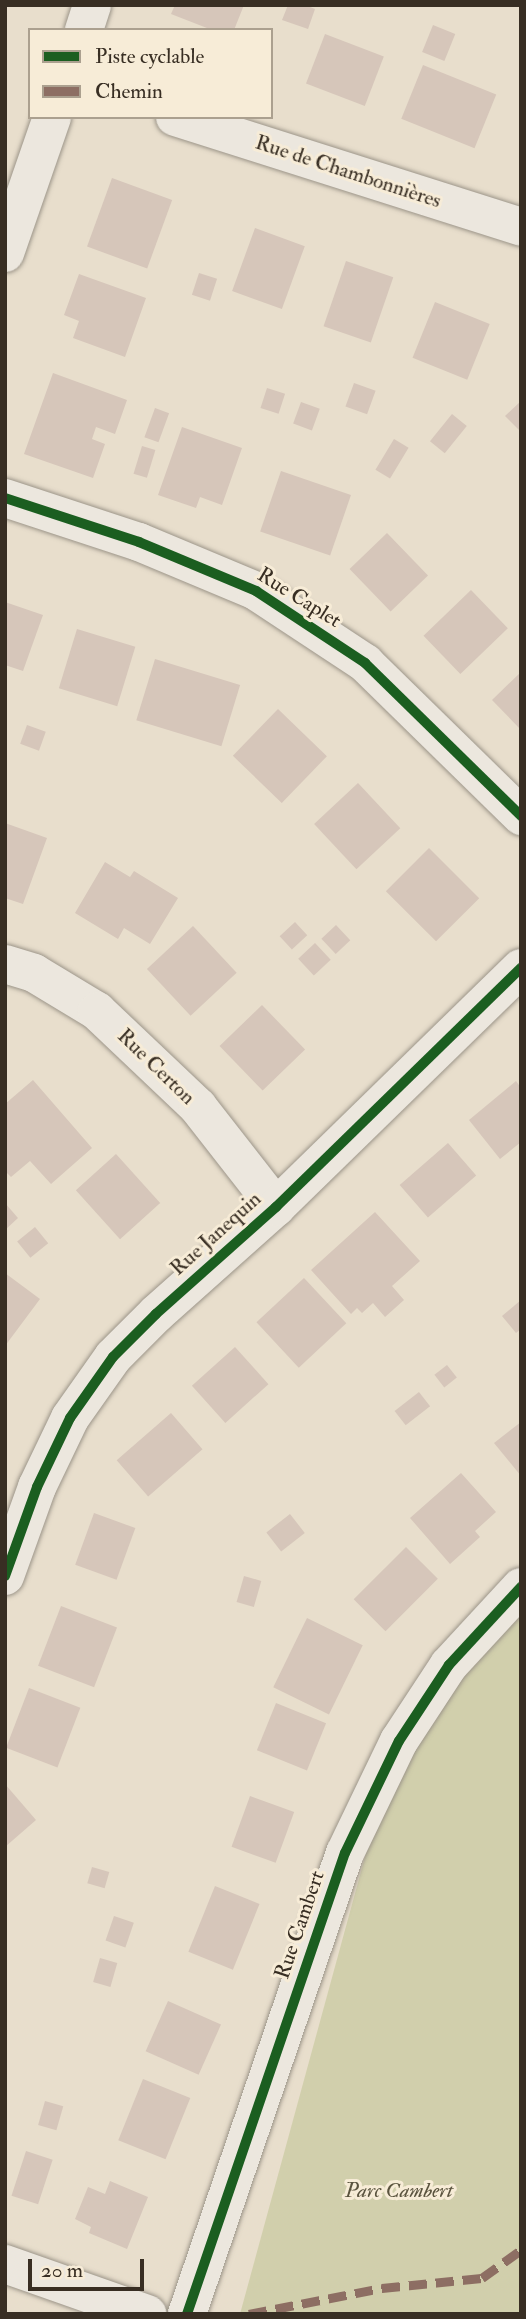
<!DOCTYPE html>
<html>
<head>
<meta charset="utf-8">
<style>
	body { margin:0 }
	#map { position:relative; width:526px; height:2319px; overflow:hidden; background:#e8decc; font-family:"IM FELL Double Pica",serif }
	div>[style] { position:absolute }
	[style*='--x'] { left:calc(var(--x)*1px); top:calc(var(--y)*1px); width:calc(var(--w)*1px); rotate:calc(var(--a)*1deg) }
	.green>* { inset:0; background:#d1cfac }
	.building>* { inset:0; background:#d6c6ba; transform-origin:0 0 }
	.roads { filter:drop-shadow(0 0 2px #9c9589) drop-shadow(0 0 2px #9c9589) }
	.minor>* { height:38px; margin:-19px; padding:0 19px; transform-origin:19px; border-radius:19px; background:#ece7de }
	.quiet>* { height:9px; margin-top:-4.5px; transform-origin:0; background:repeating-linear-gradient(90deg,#8d6e63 0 18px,transparent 0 27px) }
	.cycleway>* { height:10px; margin:-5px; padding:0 5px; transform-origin:5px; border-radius:5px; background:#1b5e20 }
	span { translate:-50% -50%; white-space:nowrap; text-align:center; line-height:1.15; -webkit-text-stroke:6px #f7ecd7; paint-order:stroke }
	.street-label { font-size:21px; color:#382e23 }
	.park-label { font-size:21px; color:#5a533e; font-style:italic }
	.frame { position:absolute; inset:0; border:7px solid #382e23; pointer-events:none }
	.legend { position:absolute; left:28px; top:28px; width:245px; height:91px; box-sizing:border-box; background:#f7ecd7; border:2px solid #aba08f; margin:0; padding:9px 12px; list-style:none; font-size:21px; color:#382e23 }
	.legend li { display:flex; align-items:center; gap:14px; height:35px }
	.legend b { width:35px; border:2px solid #aba08f }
	.scale { position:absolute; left:28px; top:2259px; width:116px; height:32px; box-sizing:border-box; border:4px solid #382e23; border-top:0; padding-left:9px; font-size:21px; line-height:24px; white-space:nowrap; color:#382e23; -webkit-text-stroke:5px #f7ecd7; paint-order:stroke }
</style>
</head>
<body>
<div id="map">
	<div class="green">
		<i style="clip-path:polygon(521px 1597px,521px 2314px,240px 2314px,380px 1802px,442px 1685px)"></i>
	</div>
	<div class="building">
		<i style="clip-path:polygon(175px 5px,244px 5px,234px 30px,212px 30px,171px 14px)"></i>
		<i style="clip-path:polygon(288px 5px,305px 5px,315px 9px,308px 29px,282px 20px)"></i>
		<i style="left:433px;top:25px;width:24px;height:29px;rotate:22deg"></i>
		<i style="left:325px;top:34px;width:63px;height:53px;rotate:21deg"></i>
		<i style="left:423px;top:65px;width:79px;height:58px;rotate:22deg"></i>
		<i style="left:112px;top:178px;width:64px;height:73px;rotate:20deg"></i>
		<i style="left:255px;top:228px;width:53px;height:67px;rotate:20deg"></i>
		<i style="left:346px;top:261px;width:50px;height:69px;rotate:19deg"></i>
		<i style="left:199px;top:273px;width:19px;height:23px;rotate:18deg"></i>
		<i style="clip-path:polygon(79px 274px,146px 298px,125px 357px,73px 338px,79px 321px,64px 315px)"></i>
		<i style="left:435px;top:302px;width:59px;height:60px;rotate:22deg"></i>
		<i style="clip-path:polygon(53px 373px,127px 400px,115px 434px,96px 427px,92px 439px,105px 444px,93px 478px,24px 454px)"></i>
		<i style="left:354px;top:383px;width:23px;height:25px;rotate:20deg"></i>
		<i style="left:267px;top:388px;width:19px;height:21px;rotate:18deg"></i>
		<i style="clip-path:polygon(521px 401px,521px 432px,505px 416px)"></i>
		<i style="left:301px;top:402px;width:20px;height:23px;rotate:20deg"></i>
		<i style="left:155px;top:408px;width:15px;height:31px;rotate:20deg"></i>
		<i style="left:452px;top:414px;width:19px;height:35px;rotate:39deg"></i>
		<i style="clip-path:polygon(182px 427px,242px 448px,222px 505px,200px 497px,196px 508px,158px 495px)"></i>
		<i style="left:394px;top:439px;width:17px;height:36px;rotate:31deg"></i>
		<i style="left:142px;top:446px;width:14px;height:29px;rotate:17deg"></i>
		<i style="left:281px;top:471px;width:74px;height:64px;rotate:19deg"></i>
		<i style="left:387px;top:533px;width:59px;height:52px;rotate:46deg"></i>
		<i style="left:471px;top:590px;width:53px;height:66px;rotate:46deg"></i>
		<i style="clip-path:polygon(5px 602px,43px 615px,23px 671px,5px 665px)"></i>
		<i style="left:77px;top:629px;width:61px;height:62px;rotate:17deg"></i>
		<i style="left:155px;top:659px;width:89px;height:64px;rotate:17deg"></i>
		<i style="clip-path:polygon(521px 672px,521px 730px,492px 700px)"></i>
		<i style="left:278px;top:709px;width:68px;height:65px;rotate:44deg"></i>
		<i style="left:27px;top:725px;width:20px;height:20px;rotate:20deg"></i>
		<i style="left:358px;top:783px;width:62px;height:60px;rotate:47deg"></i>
		<i style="clip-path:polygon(5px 823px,47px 838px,23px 904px,5px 898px)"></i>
		<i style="left:429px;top:848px;width:71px;height:61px;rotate:45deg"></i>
		<i style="clip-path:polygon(105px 862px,130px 877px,134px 871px,178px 898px,150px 944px,124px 928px,118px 939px,75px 913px)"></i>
		<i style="left:295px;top:922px;width:18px;height:21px;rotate:47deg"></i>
		<i style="left:336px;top:925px;width:21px;height:20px;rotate:47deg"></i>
		<i style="left:193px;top:926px;width:64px;height:63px;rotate:47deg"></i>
		<i style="left:315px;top:943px;width:23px;height:23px;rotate:47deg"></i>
		<i style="left:262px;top:1005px;width:62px;height:59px;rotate:46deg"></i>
		<i style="clip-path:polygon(33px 1080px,92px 1148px,51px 1184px,30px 1161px,11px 1177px,5px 1171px,5px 1104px)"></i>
		<i style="clip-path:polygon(516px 1081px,521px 1088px,521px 1142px,500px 1159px,469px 1120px)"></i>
		<i style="left:448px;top:1143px;width:43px;height:64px;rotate:49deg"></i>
		<i style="left:116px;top:1154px;width:66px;height:54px;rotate:48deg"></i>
		<i style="clip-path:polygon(5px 1203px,18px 1218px,5px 1230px)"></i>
		<i style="clip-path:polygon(375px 1212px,420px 1261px,392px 1286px,404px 1300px,385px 1317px,373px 1303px,362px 1313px,357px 1308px,351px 1314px,311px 1270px)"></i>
		<i style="left:35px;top:1227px;width:21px;height:23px;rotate:51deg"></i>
		<i style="clip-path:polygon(5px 1273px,40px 1299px,5px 1346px)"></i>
		<i style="left:304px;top:1278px;width:62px;height:65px;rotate:47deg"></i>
		<i style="clip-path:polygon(521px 1300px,521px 1329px,516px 1333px,502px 1316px)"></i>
		<i style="left:235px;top:1347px;width:50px;height:58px;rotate:48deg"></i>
		<i style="left:447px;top:1365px;width:16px;height:16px;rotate:52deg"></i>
		<i style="left:419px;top:1392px;width:18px;height:31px;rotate:52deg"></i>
		<i style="left:171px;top:1413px;width:48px;height:72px;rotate:49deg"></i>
		<i style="clip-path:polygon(521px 1422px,521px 1476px,494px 1443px)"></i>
		<i style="clip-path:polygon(461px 1473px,496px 1512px,475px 1531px,480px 1537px,450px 1564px,410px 1518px)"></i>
		<i style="left:94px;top:1513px;width:44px;height:55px;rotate:20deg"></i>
		<i style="left:290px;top:1514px;width:24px;height:30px;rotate:52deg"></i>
		<i style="left:406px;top:1547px;width:45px;height:74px;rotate:45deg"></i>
		<i style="left:244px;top:1576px;width:18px;height:27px;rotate:16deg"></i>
		<i style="left:61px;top:1606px;width:60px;height:64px;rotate:21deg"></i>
		<i style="left:307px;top:1618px;width:62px;height:77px;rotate:26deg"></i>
		<i style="left:29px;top:1688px;width:55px;height:64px;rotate:21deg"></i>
		<i style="left:276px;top:1703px;width:54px;height:51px;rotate:22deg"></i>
		<i style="clip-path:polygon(5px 1784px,36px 1820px,5px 1847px)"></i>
		<i style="left:250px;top:1796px;width:47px;height:54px;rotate:20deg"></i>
		<i style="left:92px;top:1867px;width:18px;height:17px;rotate:16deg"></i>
		<i style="left:215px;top:1886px;width:48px;height:71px;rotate:22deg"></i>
		<i style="left:114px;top:1916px;width:21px;height:26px;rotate:19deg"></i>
		<i style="left:100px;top:1958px;width:18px;height:25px;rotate:16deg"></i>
		<i style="left:168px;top:2001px;width:58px;height:55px;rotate:24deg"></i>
		<i style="left:143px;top:2079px;width:51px;height:66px;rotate:22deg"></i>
		<i style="left:45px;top:2101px;width:19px;height:25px;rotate:16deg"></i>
		<i style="left:26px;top:2151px;width:28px;height:47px;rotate:18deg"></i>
		<i style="clip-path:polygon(110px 2181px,148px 2197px,127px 2249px,89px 2233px,91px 2227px,75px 2219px,88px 2187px,105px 2194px)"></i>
	</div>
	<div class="roads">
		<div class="minor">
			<i style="--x:84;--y:30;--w:26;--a:-72"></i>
			<i style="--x:175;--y:117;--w:363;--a:17.6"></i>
			<i style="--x:5;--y:253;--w:144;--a:-70.9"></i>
			<i style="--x:5;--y:498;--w:141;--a:18.2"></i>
			<i style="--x:139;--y:542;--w:127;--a:22.7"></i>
			<i style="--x:256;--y:591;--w:131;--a:33.4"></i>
			<i style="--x:365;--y:663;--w:219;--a:44.4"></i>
			<i style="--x:5;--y:964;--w:30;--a:17"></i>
			<i style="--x:34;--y:973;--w:74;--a:31.1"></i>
			<i style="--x:97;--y:1011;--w:139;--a:43.5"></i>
			<i style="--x:198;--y:1107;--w:127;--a:52"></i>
			<i style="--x:5;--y:1576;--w:95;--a:-70.2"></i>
			<i style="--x:37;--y:1487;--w:76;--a:-64.4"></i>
			<i style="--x:70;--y:1418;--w:75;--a:-54.8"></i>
			<i style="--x:113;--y:1357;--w:61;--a:-45"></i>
			<i style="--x:156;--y:1314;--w:161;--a:-41.7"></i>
			<i style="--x:276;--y:1207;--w:342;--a:-44.3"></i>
			<i style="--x:5;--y:2264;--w:151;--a:19.4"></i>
			<i style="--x:187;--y:2314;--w:487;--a:-71.1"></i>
			<i style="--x:345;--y:1853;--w:124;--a:-64.3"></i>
			<i style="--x:399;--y:1741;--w:91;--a:-56.7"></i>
			<i style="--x:449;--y:1665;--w:106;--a:-47.3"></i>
		</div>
	</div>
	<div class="quiet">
		<i style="--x:249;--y:2314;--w:136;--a:-11.1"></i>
		<i style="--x:382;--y:2288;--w:100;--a:-5.7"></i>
		<i style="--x:482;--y:2278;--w:48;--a:-35.7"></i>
	</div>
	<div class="cycleway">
		<i style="--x:5;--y:498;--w:141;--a:18.2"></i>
		<i style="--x:139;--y:542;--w:127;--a:22.7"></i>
		<i style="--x:256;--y:591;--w:131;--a:33.4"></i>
		<i style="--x:365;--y:663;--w:219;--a:44.4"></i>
		<i style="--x:5;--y:1576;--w:95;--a:-70.2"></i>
		<i style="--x:37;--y:1487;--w:76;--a:-64.4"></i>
		<i style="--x:70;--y:1418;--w:75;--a:-54.8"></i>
		<i style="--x:113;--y:1357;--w:61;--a:-45"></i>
		<i style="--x:156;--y:1314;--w:161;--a:-41.7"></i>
		<i style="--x:276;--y:1207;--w:342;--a:-44.3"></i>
		<i style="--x:187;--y:2314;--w:487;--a:-71.1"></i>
		<i style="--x:345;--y:1853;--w:124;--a:-64.3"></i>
		<i style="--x:399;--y:1741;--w:91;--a:-56.7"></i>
		<i style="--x:449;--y:1665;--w:106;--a:-47.3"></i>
	</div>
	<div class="street-label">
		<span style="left:348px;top:172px;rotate:18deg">Rue de Chambonnières</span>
		<span style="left:299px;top:598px;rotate:32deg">Rue Caplet</span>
		<span style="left:156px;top:1067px;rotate:44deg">Rue Certon</span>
		<span style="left:216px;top:1234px;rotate:-42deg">Rue Janequin</span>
		<span style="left:300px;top:1925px;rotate:-71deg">Rue Cambert</span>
	</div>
	<div class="park-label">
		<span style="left:399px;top:2191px">Parc Cambert</span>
	</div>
	<div class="frame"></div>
	<ul class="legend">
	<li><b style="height:9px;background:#1b5e20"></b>Piste cyclable</li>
	<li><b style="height:9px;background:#8d6e63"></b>Chemin</li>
	</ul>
	<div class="scale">20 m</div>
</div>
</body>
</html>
